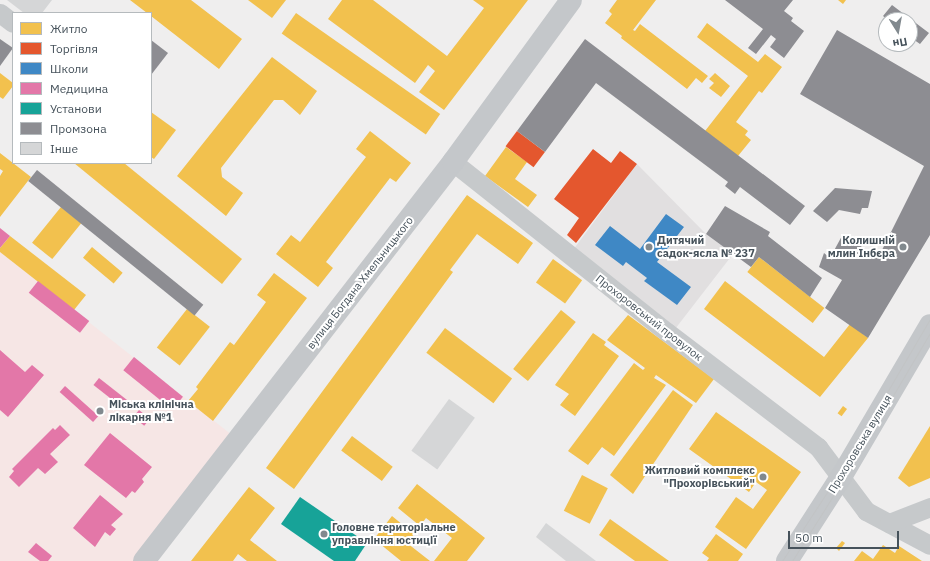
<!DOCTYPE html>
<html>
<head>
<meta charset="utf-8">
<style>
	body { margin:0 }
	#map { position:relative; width:930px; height:561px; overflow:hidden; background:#efeeee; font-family:"IBM Plex Sans",sans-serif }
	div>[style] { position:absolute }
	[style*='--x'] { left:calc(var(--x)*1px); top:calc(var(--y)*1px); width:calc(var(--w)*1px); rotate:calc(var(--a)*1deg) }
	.education>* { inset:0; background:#e1dfe0 }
	.medical>* { inset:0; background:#f6e6e5 }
	.homes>* { inset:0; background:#f2c14e; transform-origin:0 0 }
	.shops>* { inset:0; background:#e4572e; transform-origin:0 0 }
	.schools>* { inset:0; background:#3f88c5 }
	.health>* { inset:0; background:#e377a8; transform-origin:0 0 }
	.public>* { inset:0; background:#17a398 }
	.industry>* { inset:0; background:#8d8d92; transform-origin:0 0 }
	.building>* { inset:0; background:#d5d6d7; transform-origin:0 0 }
	.minor>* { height:19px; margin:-9.5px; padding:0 9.5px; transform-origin:9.5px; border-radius:9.5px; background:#c6c9cb }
	.major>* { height:22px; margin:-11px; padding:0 11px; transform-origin:11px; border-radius:11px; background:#c4c7ca }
	.tram>* { height:1px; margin:-0.5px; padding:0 0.5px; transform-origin:0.5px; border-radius:0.5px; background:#c2c4c5 }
	.dots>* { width:11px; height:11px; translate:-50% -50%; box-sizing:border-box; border:2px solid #fff; border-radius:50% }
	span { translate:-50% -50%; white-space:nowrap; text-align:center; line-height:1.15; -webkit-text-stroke:4px #fff; paint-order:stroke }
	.poi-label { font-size:11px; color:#46525b; font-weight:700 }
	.left { translate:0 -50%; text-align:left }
	.right { translate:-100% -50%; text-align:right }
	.street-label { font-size:11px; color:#46525b }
	.legend { position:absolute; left:12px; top:12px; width:140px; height:152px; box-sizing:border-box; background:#fff; border:1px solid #b5babd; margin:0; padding:5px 7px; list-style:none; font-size:12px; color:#46525b }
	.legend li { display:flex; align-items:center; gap:8px; height:20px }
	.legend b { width:20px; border:1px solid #b5babd }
	.north { position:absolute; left:878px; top:12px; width:40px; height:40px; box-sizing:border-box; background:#fff; border:1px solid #b5babd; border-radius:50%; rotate:169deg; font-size:11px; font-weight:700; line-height:16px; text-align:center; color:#46525b }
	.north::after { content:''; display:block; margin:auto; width:14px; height:18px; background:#81898e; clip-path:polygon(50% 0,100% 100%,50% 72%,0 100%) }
	.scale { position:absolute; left:788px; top:531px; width:111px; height:18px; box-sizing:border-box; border:2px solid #46525b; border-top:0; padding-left:5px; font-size:12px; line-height:14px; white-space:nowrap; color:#46525b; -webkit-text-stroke:3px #fff; paint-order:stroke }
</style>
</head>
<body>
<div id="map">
	<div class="education">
		<i style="clip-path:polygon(637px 164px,706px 234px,733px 254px,672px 333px,573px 250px)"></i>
	</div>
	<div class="medical">
		<i style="clip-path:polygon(0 252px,237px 439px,144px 561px,0 561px)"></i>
	</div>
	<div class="homes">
		<i style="clip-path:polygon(130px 0,191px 0,242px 39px,219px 69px,151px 16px,151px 13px,147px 13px)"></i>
		<i style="clip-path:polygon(248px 0,286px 0,272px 18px)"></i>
		<i style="clip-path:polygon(342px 0,373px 0,447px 56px,484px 8px,473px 0,528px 0,444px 110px,419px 92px,435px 71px,428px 65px,415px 83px,328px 19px)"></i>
		<i style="clip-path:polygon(617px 0,656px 0,633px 30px,635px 31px,640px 24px,708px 76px,702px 83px,696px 78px,687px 89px,621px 38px,622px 36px,605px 23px,612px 14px,609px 11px)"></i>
		<i style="clip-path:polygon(838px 0,846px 0,843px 4px)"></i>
		<i style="left:296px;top:13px;width:176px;height:25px;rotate:35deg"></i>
		<i style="clip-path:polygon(707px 23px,758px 62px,765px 54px,782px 67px,762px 93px,759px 91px,736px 122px,748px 131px,745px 135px,751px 140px,738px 156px,705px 131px,748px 76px,697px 37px)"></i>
		<i style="clip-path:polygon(272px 57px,317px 91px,300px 115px,283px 100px,274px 100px,221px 168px,222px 177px,243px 193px,226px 216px,177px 176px)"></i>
		<i style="clip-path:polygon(0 73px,13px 83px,13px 86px,3px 99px,0 97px)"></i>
		<i style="clip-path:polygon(715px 73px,730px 86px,721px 97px,709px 88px,714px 83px,709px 79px)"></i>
		<i style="clip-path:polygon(151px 112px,176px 130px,154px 159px,151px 157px)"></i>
		<i style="clip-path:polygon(370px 131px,411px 163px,396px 182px,390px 178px,326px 262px,333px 268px,318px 287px,276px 254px,291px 235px,300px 242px,366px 157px,356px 149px)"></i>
		<i style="clip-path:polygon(506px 147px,527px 162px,515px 179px,537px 195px,528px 207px,485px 176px)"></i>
		<i style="clip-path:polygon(0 153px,31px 177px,0 217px,0 176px,3px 171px,0 169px)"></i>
		<i style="clip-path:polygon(74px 163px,124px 163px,242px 259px,222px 284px)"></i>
		<i style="clip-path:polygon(467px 195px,533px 243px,518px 264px,477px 234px,450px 270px,453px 272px,294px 489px,266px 468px)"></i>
		<i style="left:61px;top:207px;width:26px;height:46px;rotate:39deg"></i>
		<i style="clip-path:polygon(10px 236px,86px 295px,74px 310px,0 252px,0 248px)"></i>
		<i style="left:92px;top:247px;width:40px;height:14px;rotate:40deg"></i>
		<i style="left:759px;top:257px;width:83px;height:19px;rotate:38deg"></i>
		<i style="left:553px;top:259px;width:36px;height:29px;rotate:36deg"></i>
		<i style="clip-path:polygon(274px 273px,307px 298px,213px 421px,188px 401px,198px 389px,196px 387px,230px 342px,234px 345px,266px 302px,257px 295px)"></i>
		<i style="clip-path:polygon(725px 281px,824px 357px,850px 324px,868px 338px,820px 397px,704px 309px)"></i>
		<i style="left:187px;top:309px;width:29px;height:49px;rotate:38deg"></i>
		<i style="left:561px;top:310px;width:19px;height:76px;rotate:39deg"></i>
		<i style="clip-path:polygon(628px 315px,714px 379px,696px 403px,656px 375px,654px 378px,666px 385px,614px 456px,602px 447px,588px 465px,568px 451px,634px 363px,643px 370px,645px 368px,607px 340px)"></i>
		<i style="left:445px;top:328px;width:84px;height:31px;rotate:37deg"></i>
		<i style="clip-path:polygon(593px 333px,606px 342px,604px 345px,619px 356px,575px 416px,560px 405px,569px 394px,555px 385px)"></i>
		<i style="clip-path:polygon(673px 390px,693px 405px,633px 494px,610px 475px)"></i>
		<i style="left:843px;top:406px;width:5px;height:9px;rotate:37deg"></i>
		<i style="clip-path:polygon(716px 412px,801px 472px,746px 549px,715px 527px,736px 497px,753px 509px,767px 490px,756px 482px,749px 492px,689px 449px)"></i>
		<i style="clip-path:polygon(930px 426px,930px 478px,909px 487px,898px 478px)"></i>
		<i style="left:352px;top:436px;width:51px;height:18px;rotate:37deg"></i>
		<i style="left:582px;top:475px;width:29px;height:40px;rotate:27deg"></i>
		<i style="clip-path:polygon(417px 484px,485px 538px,467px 561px,434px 561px,452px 538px,426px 518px,420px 526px,398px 508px)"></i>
		<i style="clip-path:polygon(249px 487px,275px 508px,250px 540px,277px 561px,247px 561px,238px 554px,233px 561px,191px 561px)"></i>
		<i style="clip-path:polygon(392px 516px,414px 534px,407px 543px,430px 561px,401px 561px,374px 539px)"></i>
		<i style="clip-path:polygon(610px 519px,669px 561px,635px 561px,599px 535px)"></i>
		<i style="clip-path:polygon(716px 534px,743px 554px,738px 561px,707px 561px,709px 558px,702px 553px)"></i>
		<i style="clip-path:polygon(842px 541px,845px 543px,839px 551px,836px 548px)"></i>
		<i style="clip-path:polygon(883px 545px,895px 553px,899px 546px,922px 561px,854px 561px,862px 551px,873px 559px)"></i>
	</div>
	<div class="shops">
		<i style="left:517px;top:131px;width:35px;height:19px;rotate:37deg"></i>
		<i style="clip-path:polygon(593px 149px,611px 163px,620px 151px,637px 164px,576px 243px,567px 235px,579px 218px,554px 199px)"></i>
	</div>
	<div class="schools">
		<i style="clip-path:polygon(666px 214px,684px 227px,657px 262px,691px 287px,677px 305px,644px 281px,647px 278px,626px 262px,623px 266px,595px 245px,610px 226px,640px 249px)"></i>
	</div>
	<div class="health">
		<i style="clip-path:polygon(0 228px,10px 236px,0 248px)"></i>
		<i style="left:38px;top:281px;width:65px;height:15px;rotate:38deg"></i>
		<i style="clip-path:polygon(0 350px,25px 372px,32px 365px,44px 375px,8px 417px,0 410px)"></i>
		<i style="left:134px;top:357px;width:63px;height:17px;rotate:39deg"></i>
		<i style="left:99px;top:378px;width:36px;height:9px;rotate:38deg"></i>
		<i style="left:65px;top:386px;width:45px;height:8px;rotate:42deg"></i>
		<i style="left:139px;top:410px;width:14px;height:9px;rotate:39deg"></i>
		<i style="clip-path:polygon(60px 425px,70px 435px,50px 454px,58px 462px,45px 474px,38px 468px,19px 487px,9px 477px,14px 471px,12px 469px,53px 428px,55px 430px)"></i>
		<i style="clip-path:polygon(110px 433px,152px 467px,142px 479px,144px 482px,135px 493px,132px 491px,126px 498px,84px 465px)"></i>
		<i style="clip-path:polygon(100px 495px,123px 514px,111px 525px,116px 529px,110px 536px,105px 532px,95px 547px,73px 528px)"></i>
		<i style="clip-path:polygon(36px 543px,52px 556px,48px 561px,40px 561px,28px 552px)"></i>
	</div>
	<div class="public">
		<i style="clip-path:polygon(300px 497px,367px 543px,355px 561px,334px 561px,281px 524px)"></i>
	</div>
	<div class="industry">
		<i style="clip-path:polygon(725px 0,793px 0,784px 11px,793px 18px,791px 21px,804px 31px,784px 58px,770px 47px,776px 39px,771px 35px,756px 54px,748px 48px,763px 29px)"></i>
		<i style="clip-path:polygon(892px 5px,929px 33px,920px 44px,910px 37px,910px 20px,888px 20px,883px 16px)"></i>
		<i style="clip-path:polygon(837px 30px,930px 84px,930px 235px,868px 338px,825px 308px,842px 280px,819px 267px,824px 253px,830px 258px,843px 234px,878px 258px,924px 166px,800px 94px)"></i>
		<i style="clip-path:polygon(0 39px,13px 48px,0 66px)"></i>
		<i style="clip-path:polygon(585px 39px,805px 206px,790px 225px,740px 187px,735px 194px,725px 186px,728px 182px,596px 83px,545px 152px,517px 131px)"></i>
		<i style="clip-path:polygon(151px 40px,168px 53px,151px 75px)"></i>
		<i style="left:37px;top:170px;width:214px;height:14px;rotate:39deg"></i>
		<i style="clip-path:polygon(835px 188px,872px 191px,868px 208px,862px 208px,860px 214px,839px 210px,827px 222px,813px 211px)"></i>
		<i style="clip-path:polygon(725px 206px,770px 232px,768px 236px,822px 278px,810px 297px,759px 257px,751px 267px,706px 234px)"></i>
	</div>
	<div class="building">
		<i style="clip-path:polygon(7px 0,52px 0,42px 13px,24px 13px)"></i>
		<i style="left:449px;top:399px;width:32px;height:64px;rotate:36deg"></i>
		<i style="clip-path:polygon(546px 523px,596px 561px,566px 561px,536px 537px)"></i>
	</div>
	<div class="minor">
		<i style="--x:0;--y:13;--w:16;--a:38"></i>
		<i style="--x:453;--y:162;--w:273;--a:38.5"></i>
		<i style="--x:667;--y:332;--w:190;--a:37.3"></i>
		<i style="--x:818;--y:447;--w:80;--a:53.1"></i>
		<i style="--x:866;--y:511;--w:72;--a:28"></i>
		<i style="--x:889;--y:523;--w:44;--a:-21.3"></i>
	</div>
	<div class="major">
		<i style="--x:144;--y:561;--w:505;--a:-52.24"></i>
		<i style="--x:453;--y:162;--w:200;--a:-53.9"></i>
		<i style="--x:787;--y:561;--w:100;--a:-57.3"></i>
		<i style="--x:841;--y:477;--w:176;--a:-59.6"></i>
	</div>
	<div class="tram">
		<i style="--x:782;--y:561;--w:104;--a:-56.8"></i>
		<i style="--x:839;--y:474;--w:180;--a:-59.6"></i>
		<i style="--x:792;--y:561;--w:96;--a:-57.8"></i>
		<i style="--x:843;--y:480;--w:171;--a:-59.4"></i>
	</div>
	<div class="dots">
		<i style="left:649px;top:247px;background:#81898e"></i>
		<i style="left:903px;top:247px;background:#81898e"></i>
		<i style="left:100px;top:411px;background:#81898e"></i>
		<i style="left:763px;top:477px;background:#81898e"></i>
		<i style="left:324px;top:534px;background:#81898e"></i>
	</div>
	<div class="poi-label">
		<span class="left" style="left:657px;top:247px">Дитячий<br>садок-ясла № 237</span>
		<span class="right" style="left:895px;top:247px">Колишній<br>млин Інбєра</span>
		<span class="left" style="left:109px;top:411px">Міська клінічна<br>лікарня №1</span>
		<span class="right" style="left:755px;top:477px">Житловий комплекс<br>"Прохорівський"</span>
		<span class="left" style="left:332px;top:534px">Головне територіальне<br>управління юстиції</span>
	</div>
	<div class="street-label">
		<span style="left:360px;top:283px;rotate:-52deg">вулиця Богдана Хмельницького</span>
		<span style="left:649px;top:318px;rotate:38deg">Прохоровський провулок</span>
		<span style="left:860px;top:444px;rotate:-59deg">Прохоровська вулиця</span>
	</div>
	<ul class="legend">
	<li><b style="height:11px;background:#f2c14e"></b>Житло</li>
	<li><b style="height:11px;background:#e4572e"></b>Торгівля</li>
	<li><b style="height:11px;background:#3f88c5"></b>Школи</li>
	<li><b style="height:11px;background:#e377a8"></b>Медицина</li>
	<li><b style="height:11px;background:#17a398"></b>Установи</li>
	<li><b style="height:11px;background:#8d8d92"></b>Промзона</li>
	<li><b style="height:11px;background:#d5d6d7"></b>Інше</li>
	</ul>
	<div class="north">Пн</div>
	<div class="scale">50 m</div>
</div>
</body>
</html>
